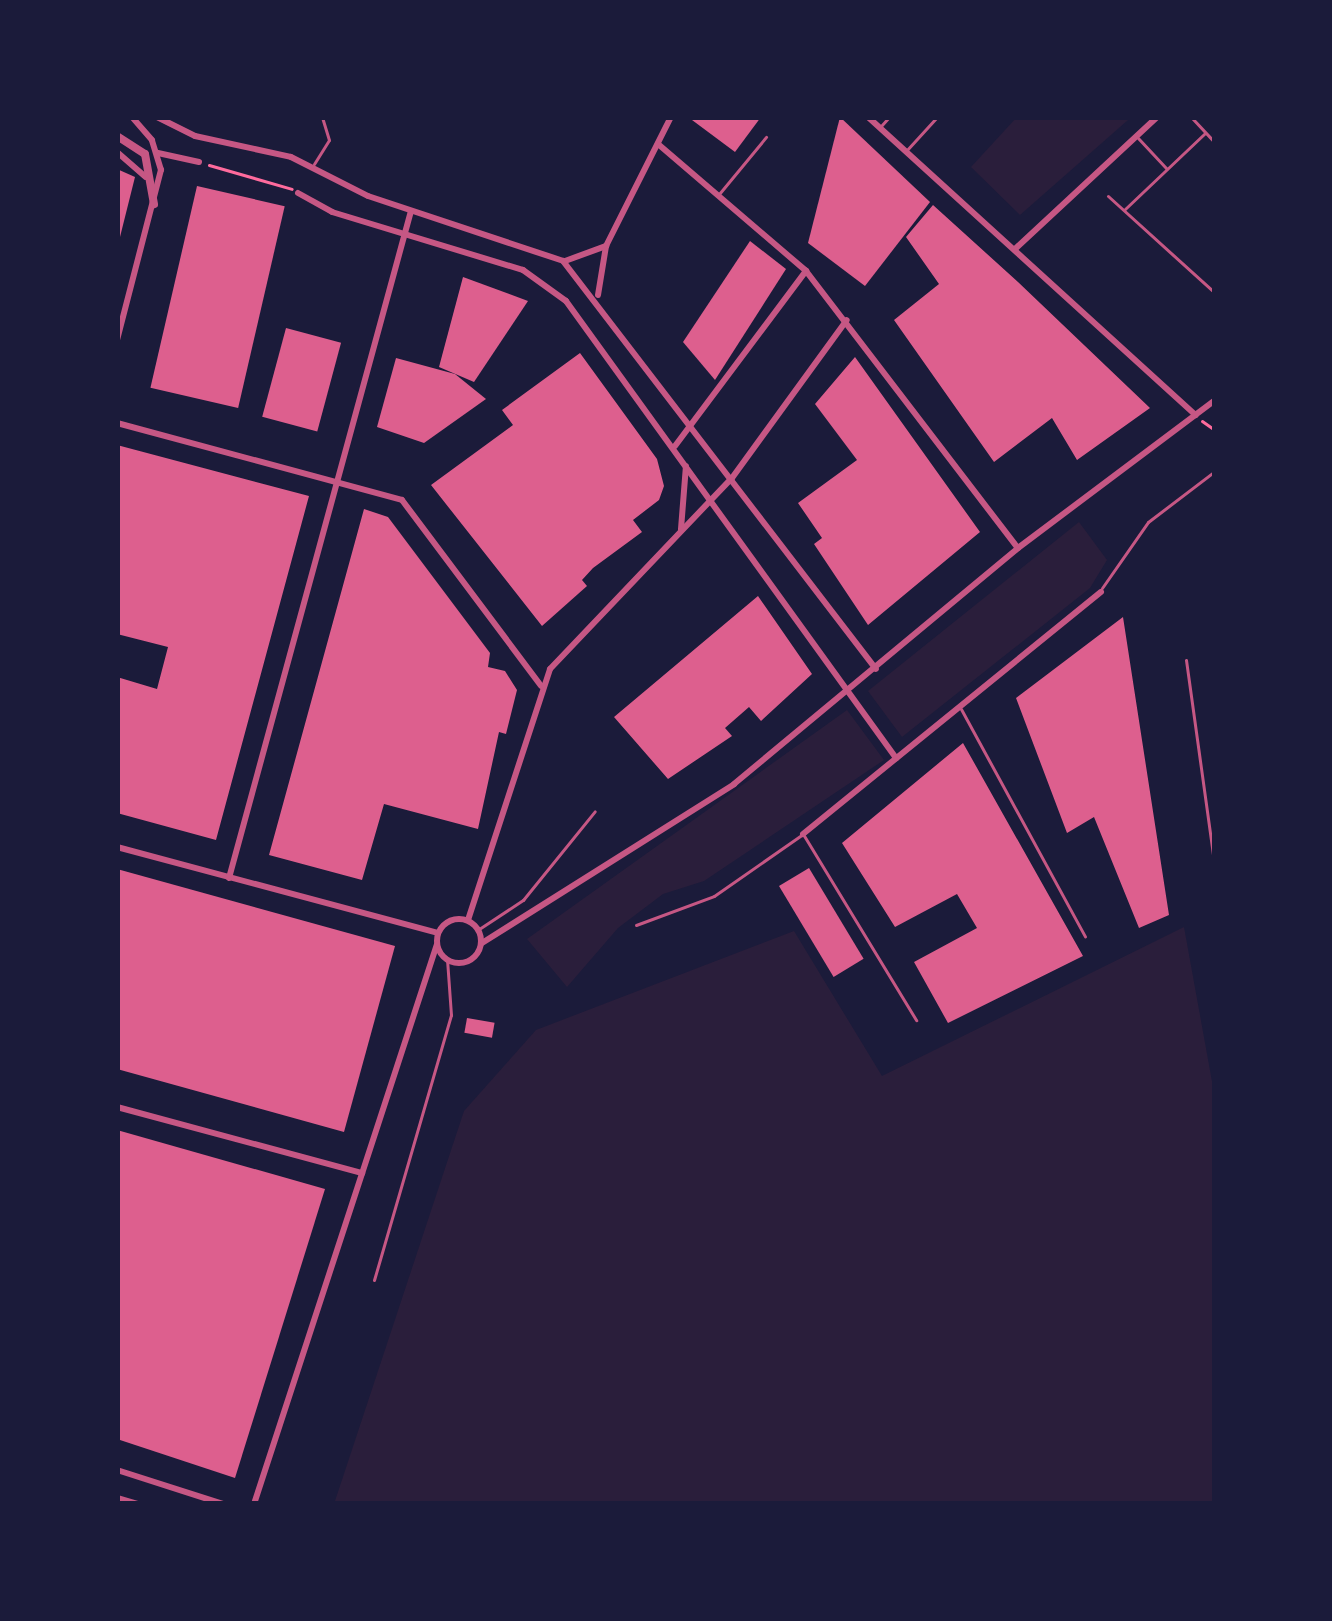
<!DOCTYPE html>
<html>
<head>
<meta charset="utf-8">
<style>
	body { margin:0 }
	#map { position:relative; width:1332px; height:1621px; overflow:hidden; background:#1b1b3a; font-family:"Roboto Condensed",sans-serif }
	div>[style] { position:absolute }
	[style*='--x'] { left:calc(var(--x)*1px); top:calc(var(--y)*1px); width:calc(var(--w)*1px); rotate:calc(var(--a)*1deg) }
	.green>* { inset:0; background:#2a1e3b }
	.building>* { inset:0; background:#dd5f8e; transform-origin:0 0 }
	.path>* { height:3px; margin:-1.5px; padding:0 1.5px; transform-origin:1.5px; border-radius:1.5px; background:#ff6b9d }
	.service>* { height:3px; margin:-1.5px; padding:0 1.5px; transform-origin:1.5px; border-radius:1.5px; background:#c65784 }
	.minor>* { height:6px; margin:-3px; padding:0 3px; transform-origin:3px; border-radius:3px; background:#c65784 }
	.minor>.ring { margin:-3px; padding:0; box-sizing:content-box; background:none; border:6px solid #c65784; border-radius:50% }
	.tertiary>* { height:8px; margin:-4px; padding:0 4px; transform-origin:4px; border-radius:4px; background:#c65784 }
	span { translate:-50% -50%; white-space:nowrap; text-align:center; line-height:1.15; -webkit-text-stroke:9px #1b1b3a; paint-order:stroke }
	.frame { position:absolute; inset:0; border:120px solid #1b1b3a; pointer-events:none }
</style>
</head>
<body>
<div id="map">
	<div class="green">
		<i style="clip-path:polygon(1017px 117px,1125px 117px,1128px 120px,1020px 215px,971px 167px)"></i>
		<i style="clip-path:polygon(1079px 522px,1107px 560px,1090px 588px,902px 737px,868px 691px)"></i>
		<i style="clip-path:polygon(847px 710px,884px 760px,704px 881px,663px 894px,618px 928px,567px 987px,527px 939px)"></i>
		<i style="clip-path:polygon(1184px 927px,1215px 1098px,1215px 1504px,334px 1504px,464px 1111px,536px 1030px,794px 931px,882px 1076px)"></i>
	</div>
	<div class="building">
		<i style="clip-path:polygon(688px 117px,761px 117px,735px 152px)"></i>
		<i style="clip-path:polygon(840px 117px,930px 202px,865px 286px,808px 243px)"></i>
		<i style="clip-path:polygon(117px 169px,135px 177px,119px 241px,117px 241px)"></i>
		<i style="left:197px;top:186px;width:90px;height:207px;rotate:13deg"></i>
		<i style="clip-path:polygon(933px 205px,1018px 282px,1150px 408px,1077px 460px,1052px 418px,994px 462px,894px 320px,939px 284px,906px 237px)"></i>
		<i style="clip-path:polygon(750px 241px,786px 269px,715px 380px,683px 342px)"></i>
		<i style="clip-path:polygon(463px 277px,528px 301px,474px 382px,439px 367px)"></i>
		<i style="left:286px;top:328px;width:57px;height:92px;rotate:15deg"></i>
		<i style="clip-path:polygon(580px 353px,657px 459px,664px 486px,659px 500px,633px 520px,642px 532px,593px 568px,582px 580px,587px 586px,542px 626px,431px 485px,513px 425px,502px 410px)"></i>
		<i style="clip-path:polygon(855px 357px,980px 532px,868px 625px,814px 544px,822px 538px,798px 503px,857px 460px,815px 404px)"></i>
		<i style="clip-path:polygon(396px 358px,455px 374px,486px 399px,424px 443px,377px 427px)"></i>
		<i style="clip-path:polygon(117px 445px,309px 496px,216px 840px,117px 813px,117px 677px,157px 689px,168px 647px,117px 634px)"></i>
		<i style="clip-path:polygon(364px 509px,388px 517px,490px 653px,488px 667px,505px 671px,517px 690px,506px 734px,499px 732px,478px 829px,384px 804px,362px 880px,269px 855px)"></i>
		<i style="clip-path:polygon(758px 596px,812px 674px,761px 721px,749px 707px,725px 728px,732px 736px,668px 779px,614px 717px)"></i>
		<i style="clip-path:polygon(1123px 617px,1169px 915px,1139px 928px,1094px 817px,1067px 833px,1016px 698px)"></i>
		<i style="clip-path:polygon(963px 743px,1083px 956px,948px 1023px,914px 962px,977px 928px,957px 894px,895px 927px,842px 843px)"></i>
		<i style="left:809px;top:868px;width:106px;height:35px;rotate:59deg"></i>
		<i style="clip-path:polygon(117px 869px,395px 946px,344px 1132px,117px 1069px)"></i>
		<i style="left:467px;top:1018px;width:28px;height:15px;rotate:10deg"></i>
		<i style="clip-path:polygon(117px 1130px,325px 1189px,235px 1478px,117px 1439px)"></i>
	</div>
	<div class="path">
		<i style="--x:118;--y:117;--w:3;--a:18"></i>
		<i style="--x:209;--y:165;--w:86;--a:16.1"></i>
		<i style="--x:1202;--y:421;--w:16;--a:35"></i>
	</div>
	<div class="service">
		<i style="--x:1192;--y:118;--w:34;--a:47"></i>
		<i style="--x:881;--y:126;--w:12;--a:-48"></i>
		<i style="--x:1138;--y:138;--w:42;--a:46.9"></i>
		<i style="--x:906;--y:151;--w:46;--a:-47.6"></i>
		<i style="--x:314;--y:164;--w:28;--a:-58"></i>
		<i style="--x:329;--y:140;--w:24;--a:-107"></i>
		<i style="--x:719;--y:194;--w:74;--a:-50.5"></i>
		<i style="--x:1108;--y:196;--w:144;--a:42.2"></i>
		<i style="--x:1125;--y:209;--w:110;--a:-43.5"></i>
		<i style="--x:1102;--y:588;--w:80;--a:-55.1"></i>
		<i style="--x:1148;--y:522;--w:84;--a:-37.3"></i>
		<i style="--x:1186;--y:660;--w:212;--a:82.1"></i>
		<i style="--x:961;--y:709;--w:259;--a:61.4"></i>
		<i style="--x:636;--y:925;--w:83;--a:-20.4"></i>
		<i style="--x:714;--y:896;--w:108;--a:-34.9"></i>
		<i style="--x:803;--y:834;--w:218;--a:58.7"></i>
		<i style="--x:479;--y:929;--w:53;--a:-33.4"></i>
		<i style="--x:523;--y:900;--w:114;--a:-51"></i>
		<i style="--x:374;--y:1280;--w:276;--a:-73.8"></i>
		<i style="--x:451;--y:1015;--w:56;--a:-94.1"></i>
	</div>
	<div class="minor">
		<i style="--x:157;--y:117;--w:42;--a:26.6"></i>
		<i style="--x:195;--y:136;--w:98;--a:12.3"></i>
		<i style="--x:291;--y:157;--w:86;--a:26.9"></i>
		<i style="--x:368;--y:196;--w:206;--a:18.4"></i>
		<i style="--x:563;--y:261;--w:514;--a:52.51"></i>
		<i style="--x:868;--y:117;--w:443;--a:42.3"></i>
		<i style="--x:658;--y:144;--w:195;--a:40.6"></i>
		<i style="--x:806;--y:271;--w:347;--a:52.6"></i>
		<i style="--x:117;--y:152;--w:38;--a:41"></i>
		<i style="--x:158;--y:153;--w:42;--a:12.4"></i>
		<i style="--x:298;--y:193;--w:39;--a:29"></i>
		<i style="--x:332;--y:212;--w:200;--a:16.9"></i>
		<i style="--x:523;--y:270;--w:53;--a:35.8"></i>
		<i style="--x:566;--y:301;--w:564;--a:54.17"></i>
		<i style="--x:1015;--y:249;--w:194;--a:-42.9"></i>
		<i style="--x:565;--y:261;--w:44;--a:-20.1"></i>
		<i style="--x:598;--y:295;--w:50;--a:-80.7"></i>
		<i style="--x:606;--y:246;--w:144;--a:-63.3"></i>
		<i style="--x:117;--y:340;--w:176;--a:-75.5"></i>
		<i style="--x:161;--y:170;--w:31;--a:-107"></i>
		<i style="--x:152;--y:140;--w:30;--a:-131"></i>
		<i style="--x:117;--y:423;--w:295;--a:15.1"></i>
		<i style="--x:402;--y:500;--w:232;--a:53.2"></i>
		<i style="--x:675;--y:446;--w:219;--a:-53.2"></i>
		<i style="--x:681;--y:529;--w:63;--a:-85.5"></i>
		<i style="--x:803;--y:834;--w:384;--a:-39.1"></i>
		<i style="--x:117;--y:847;--w:332;--a:15"></i>
		<i style="--x:229;--y:878;--w:691;--a:-74.74"></i>
		<i class="ring" style="left:437px;top:919px;width:38px;height:38px"></i>
		<i style="--x:468;--y:920;--w:264;--a:-71.9"></i>
		<i style="--x:550;--y:669;--w:264;--a:-46.4"></i>
		<i style="--x:732;--y:478;--w:195;--a:-54"></i>
		<i style="--x:482;--y:943;--w:298;--a:-32.2"></i>
		<i style="--x:734;--y:784;--w:369;--a:-39.7"></i>
		<i style="--x:1018;--y:548;--w:246;--a:-36.9"></i>
		<i style="--x:117;--y:1107;--w:254;--a:15.1"></i>
		<i style="--x:117;--y:1470;--w:111;--a:17.8"></i>
		<i style="--x:117;--y:1498;--w:22;--a:16"></i>
		<i style="--x:254;--y:1504;--w:589;--a:-71.9"></i>
	</div>
	<div class="tertiary">
		<i style="--x:117;--y:136;--w:33;--a:33"></i>
		<i style="--x:145;--y:154;--w:51;--a:79.8"></i>
	</div>
	<div class="frame"></div>
</div>
</body>
</html>
